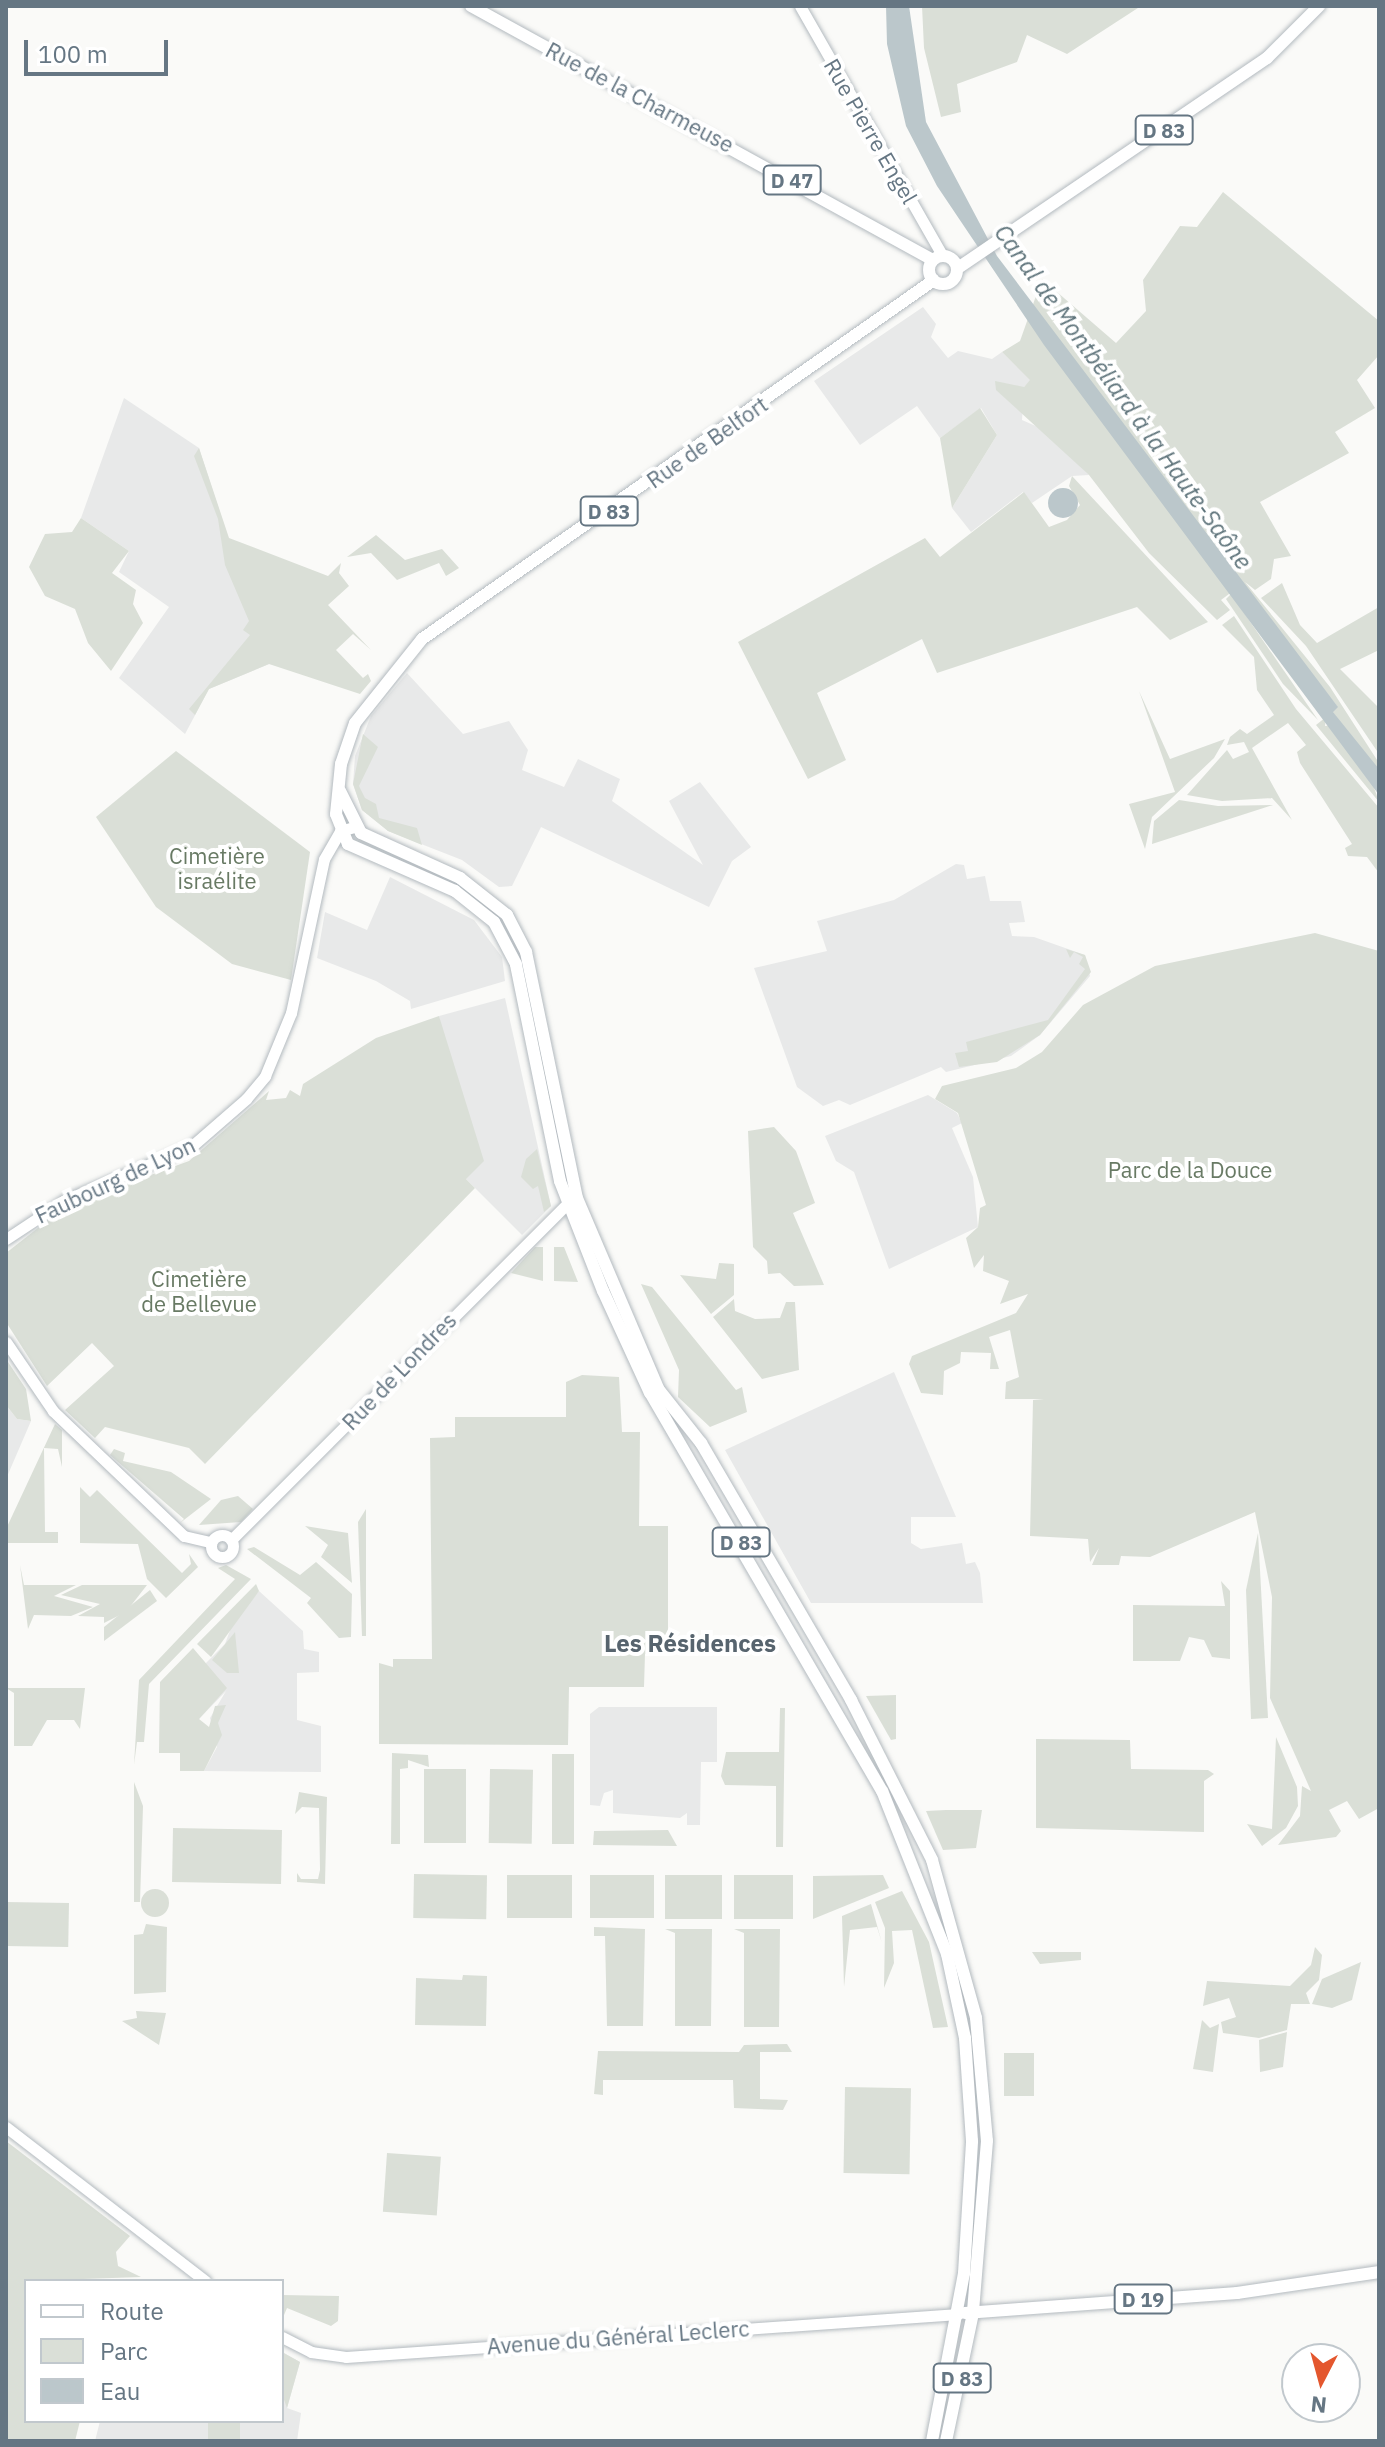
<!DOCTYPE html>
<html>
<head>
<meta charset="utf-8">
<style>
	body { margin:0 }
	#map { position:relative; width:1385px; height:2447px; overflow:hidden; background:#fafaf8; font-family:"IBM Plex Sans",sans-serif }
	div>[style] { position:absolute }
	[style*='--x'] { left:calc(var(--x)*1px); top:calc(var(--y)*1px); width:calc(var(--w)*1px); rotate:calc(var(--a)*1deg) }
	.built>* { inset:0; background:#e8e9e9 }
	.green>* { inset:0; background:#dadfd7; transform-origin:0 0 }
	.round { border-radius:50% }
	.water>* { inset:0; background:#bbc7cb }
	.roads { filter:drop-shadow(0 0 2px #b3babf) drop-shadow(0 0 2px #b3babf) }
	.secondary>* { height:11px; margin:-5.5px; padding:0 5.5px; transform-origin:5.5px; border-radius:5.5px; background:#fff }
	.secondary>.ring { margin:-5.5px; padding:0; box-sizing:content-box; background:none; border:11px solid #fff; border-radius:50% }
	.primary>* { height:12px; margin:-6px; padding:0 6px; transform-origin:6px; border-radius:6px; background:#fff }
	.primary>.ring { margin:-6px; padding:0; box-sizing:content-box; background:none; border:12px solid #fff; border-radius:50% }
	span { translate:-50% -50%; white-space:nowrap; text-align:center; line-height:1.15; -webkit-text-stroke:8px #fff; paint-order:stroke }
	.shield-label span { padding:2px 6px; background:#fff; border:2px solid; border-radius:6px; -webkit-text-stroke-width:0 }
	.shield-label { font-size:20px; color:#657683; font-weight:700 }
	.street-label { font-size:22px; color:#657683 }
	.park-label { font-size:22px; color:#687a64 }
	.water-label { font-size:24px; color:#60757c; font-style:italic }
	.neighbourhood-label { font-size:24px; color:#57646e; font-weight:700 }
	.frame { position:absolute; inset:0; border:8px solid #657683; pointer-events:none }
	.legend { position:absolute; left:24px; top:2279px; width:260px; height:144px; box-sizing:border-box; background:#fff; border:2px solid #c1c8cd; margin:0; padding:10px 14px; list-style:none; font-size:24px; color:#657683 }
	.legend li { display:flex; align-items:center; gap:16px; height:40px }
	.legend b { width:40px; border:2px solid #c1c8cd }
	.north { position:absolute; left:1281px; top:2343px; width:80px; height:80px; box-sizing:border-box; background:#fff; border:2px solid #c1c8cd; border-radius:50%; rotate:186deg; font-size:22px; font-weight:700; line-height:32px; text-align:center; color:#657683 }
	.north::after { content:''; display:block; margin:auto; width:28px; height:36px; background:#e4572e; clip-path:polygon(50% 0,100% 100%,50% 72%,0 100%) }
	.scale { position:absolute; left:24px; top:40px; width:144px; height:36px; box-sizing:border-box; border:4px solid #657683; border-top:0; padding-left:10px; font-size:24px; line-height:28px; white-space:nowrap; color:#657683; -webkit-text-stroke:6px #fff; paint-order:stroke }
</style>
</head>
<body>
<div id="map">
	<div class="built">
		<i style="clip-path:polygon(923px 307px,936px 324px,931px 337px,948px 358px,958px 351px,992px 359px,1002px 352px,1031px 380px,1024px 387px,1022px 420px,1047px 431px,1089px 475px,1072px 476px,1032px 503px,1023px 492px,971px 532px,952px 508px,997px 435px,981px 408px,940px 438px,917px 406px,860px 445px,814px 381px)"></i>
		<i style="clip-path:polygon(124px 398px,199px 448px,269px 664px,209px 689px,185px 734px,119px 678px,169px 607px,119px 572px,129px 551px,81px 518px)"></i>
		<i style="clip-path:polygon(407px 673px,463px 734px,509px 721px,528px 750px,522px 770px,564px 787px,578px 759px,620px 779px,612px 801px,703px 865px,669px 801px,700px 782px,751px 847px,732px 861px,709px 907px,541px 827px,512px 886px,499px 887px,462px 860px,388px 831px,362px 810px,353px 784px,355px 756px,371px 716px)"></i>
		<i style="clip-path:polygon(956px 864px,964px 865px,967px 879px,985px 876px,990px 901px,1021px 901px,1025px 922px,1009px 923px,1012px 936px,1034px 937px,1085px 955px,1090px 976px,1040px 1035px,1011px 1056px,946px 1072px,941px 1067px,850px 1105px,839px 1100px,823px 1106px,797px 1087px,754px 968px,827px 951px,817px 921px,894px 900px)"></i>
		<i style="clip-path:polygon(390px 877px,474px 920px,502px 957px,505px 981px,411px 1009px,410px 1001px,376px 981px,317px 958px,325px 912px,367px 930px)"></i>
		<i style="clip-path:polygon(505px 998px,551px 1206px,522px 1235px,466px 1179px,439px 1016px)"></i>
		<i style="clip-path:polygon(928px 1095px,957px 1113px,962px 1123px,952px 1128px,973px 1177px,978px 1227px,889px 1269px,854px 1172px,836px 1161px,825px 1136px)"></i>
		<i style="clip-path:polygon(894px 1372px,956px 1517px,911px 1517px,911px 1543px,921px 1549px,962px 1543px,966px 1564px,975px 1562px,980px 1573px,983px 1603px,811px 1603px,725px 1450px)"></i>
		<i style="clip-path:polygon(6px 1405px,17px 1419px,31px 1421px,6px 1479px)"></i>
		<i style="clip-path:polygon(259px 1591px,303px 1631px,304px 1649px,319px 1652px,319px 1672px,297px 1673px,297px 1720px,321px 1726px,321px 1772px,204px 1771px,217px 1747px,210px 1718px,226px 1691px,199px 1719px,173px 1696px,225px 1644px,235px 1617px)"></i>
		<i style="clip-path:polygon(599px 1707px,717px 1707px,717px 1762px,701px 1762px,700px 1825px,687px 1825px,687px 1813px,680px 1818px,613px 1813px,613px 1790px,604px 1793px,600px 1806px,590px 1805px,590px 1714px)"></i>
		<i style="clip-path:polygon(282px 2352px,300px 2362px,287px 2408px,301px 2413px,297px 2441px,95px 2441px,100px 2421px,282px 2421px)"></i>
	</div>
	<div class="green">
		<i style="clip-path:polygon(922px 6px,1141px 6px,1067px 54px,1027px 35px,1017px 62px,957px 84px,961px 112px,941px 117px,924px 48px)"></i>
		<i style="clip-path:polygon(1223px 192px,1379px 321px,1379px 355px,1357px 380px,1375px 408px,1335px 432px,1349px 453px,1260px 502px,1291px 556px,1274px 559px,1271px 579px,1255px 590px,1245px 582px,1330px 687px,1379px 763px,1376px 771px,1332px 711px,1337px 706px,1241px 585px,1221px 600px,1230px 610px,1217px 620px,1149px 553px,1089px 475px,996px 390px,995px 381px,1024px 387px,1030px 380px,1002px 352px,1020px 341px,1042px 279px,1116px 343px,1146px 311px,1143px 280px,1180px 226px,1197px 227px)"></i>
		<i style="clip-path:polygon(980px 408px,997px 435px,952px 508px,940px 438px)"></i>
		<i style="clip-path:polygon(199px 448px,229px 538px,328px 576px,341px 563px,339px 573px,349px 586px,328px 605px,371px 650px,353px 634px,336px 650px,363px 678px,368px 674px,371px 681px,360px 694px,269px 664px,209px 689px,195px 715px,189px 709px,250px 635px,243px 630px,249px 621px,225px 565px,218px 519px,194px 456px)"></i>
		<i style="clip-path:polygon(1072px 476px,1208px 622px,1170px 640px,1137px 607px,937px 673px,922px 639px,817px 693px,846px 760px,808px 779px,738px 642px,925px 538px,940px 557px,1024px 492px,1049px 527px,1067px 520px,1080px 505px,1069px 486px)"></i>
		<i style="clip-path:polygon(81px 518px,129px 551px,112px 573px,136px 590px,133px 604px,143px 623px,111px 671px,88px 643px,75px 609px,45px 596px,29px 567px,45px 534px,72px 532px)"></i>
		<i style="clip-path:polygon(376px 535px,405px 560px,442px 549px,459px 568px,446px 576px,439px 563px,397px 580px,371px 553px,347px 557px)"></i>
		<i style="clip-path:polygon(1282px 583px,1300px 625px,1317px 643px,1379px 607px,1379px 650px,1340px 669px,1379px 708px,1379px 754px,1306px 646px,1261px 598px)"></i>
		<i style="clip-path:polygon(1231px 594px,1318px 720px,1283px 684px,1226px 599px)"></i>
		<i style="clip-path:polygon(1234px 616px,1296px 709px,1379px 808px,1379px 873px,1367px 857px,1348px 856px,1345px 848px,1352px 844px,1300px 763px,1297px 752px,1306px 745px,1288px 723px,1252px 748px,1292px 820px,1272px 798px,1222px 801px,1187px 795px,1227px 750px,1233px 759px,1249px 752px,1244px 742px,1227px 745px,1230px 737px,1240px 729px,1247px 734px,1274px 715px,1257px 690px,1254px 657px,1222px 625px)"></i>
		<i style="clip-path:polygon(1139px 691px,1170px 759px,1225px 739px,1214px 758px,1152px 817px,1145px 849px,1129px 804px,1175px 792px)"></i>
		<i style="clip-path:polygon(1326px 717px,1325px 726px,1332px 725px,1370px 776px,1379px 802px,1316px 725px)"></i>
		<i style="clip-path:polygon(363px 734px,378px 747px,359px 786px,365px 798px,376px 804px,379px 818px,417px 828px,422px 845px,388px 831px,362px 810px,353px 784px)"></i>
		<i style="clip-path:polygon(176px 751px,310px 852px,291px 980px,232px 964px,156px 907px,96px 817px)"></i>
		<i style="clip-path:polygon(1179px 800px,1218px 806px,1273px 805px,1152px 844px,1154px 821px)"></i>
		<i style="clip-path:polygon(1315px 933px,1379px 951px,1379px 1808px,1359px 1819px,1347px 1801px,1329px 1810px,1341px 1831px,1336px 1837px,1278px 1845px,1300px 1816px,1302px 1786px,1311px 1791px,1270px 1698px,1272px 1597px,1255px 1512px,1150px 1557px,1121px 1556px,1119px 1565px,1092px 1565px,1099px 1548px,1090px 1562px,1088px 1539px,1030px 1536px,1033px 1400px,1044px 1399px,1005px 1399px,1006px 1382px,1019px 1377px,1010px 1330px,989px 1337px,999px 1369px,990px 1369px,991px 1353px,961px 1352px,960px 1363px,944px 1371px,943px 1395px,921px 1393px,909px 1364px,912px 1356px,1016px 1313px,1028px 1294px,1000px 1304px,1009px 1281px,983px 1271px,984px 1255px,974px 1268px,966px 1238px,978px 1227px,980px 1208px,986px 1205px,958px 1113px,935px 1099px,942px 1086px,1016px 1068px,1042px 1052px,1083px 1005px,1155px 966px)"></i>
		<i style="clip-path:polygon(1066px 949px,1085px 955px,1091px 972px,1040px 1035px,997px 1062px,959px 1067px,955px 1053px,968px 1051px,966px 1042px,1048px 1020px,1085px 969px,1079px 964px,1083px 957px,1074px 952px,1070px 958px)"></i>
		<i style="clip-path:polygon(439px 1016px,484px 1161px,466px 1179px,475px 1188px,205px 1464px,189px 1448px,105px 1427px,95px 1438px,65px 1410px,114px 1366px,92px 1343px,47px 1386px,6px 1322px,6px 1253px,66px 1206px,189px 1161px,269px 1091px,266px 1100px,286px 1098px,290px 1090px,300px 1096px,303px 1084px,376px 1038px)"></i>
		<i style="clip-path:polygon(774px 1127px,796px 1151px,815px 1203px,793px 1213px,824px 1285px,794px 1286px,780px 1273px,768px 1274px,767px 1261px,753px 1247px,748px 1131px)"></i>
		<i style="clip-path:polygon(537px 1149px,551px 1206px,544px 1212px,538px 1186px,533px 1189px,521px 1177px,526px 1159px)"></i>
		<i style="clip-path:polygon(535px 1247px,543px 1247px,543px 1281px,511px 1273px)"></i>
		<i style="clip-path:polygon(554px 1247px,564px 1247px,578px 1282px,554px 1281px)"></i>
		<i style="clip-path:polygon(719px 1263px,734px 1264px,734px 1295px,711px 1314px,680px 1275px,716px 1279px)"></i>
		<i style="clip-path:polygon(641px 1284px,652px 1287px,736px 1390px,742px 1387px,747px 1412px,710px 1427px,678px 1397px,679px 1370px)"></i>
		<i style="clip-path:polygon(734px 1299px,735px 1311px,755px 1319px,780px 1318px,786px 1302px,795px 1302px,799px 1370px,762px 1379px,713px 1317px)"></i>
		<i style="clip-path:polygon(6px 1359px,26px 1389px,31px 1421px,17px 1419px,6px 1405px)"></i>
		<i style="clip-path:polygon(582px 1375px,619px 1377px,622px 1432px,640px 1432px,639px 1526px,668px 1526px,668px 1654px,645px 1654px,644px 1687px,569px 1687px,568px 1745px,379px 1744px,379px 1663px,393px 1667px,393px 1659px,432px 1659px,430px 1438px,455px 1437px,455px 1417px,566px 1417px,566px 1382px)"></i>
		<i style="clip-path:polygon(55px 1424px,62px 1430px,62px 1467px,58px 1449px,44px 1448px,45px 1532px,58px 1532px,58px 1543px,6px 1543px,6px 1529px)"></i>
		<i style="clip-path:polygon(114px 1449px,125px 1453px,123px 1461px,171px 1472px,211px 1499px,180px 1523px,184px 1519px,110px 1455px)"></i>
		<i style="clip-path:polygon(80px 1487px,90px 1497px,97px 1490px,182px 1573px,191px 1564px,189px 1554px,198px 1567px,166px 1598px,147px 1579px,138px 1544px,80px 1543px)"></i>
		<i style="clip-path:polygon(238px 1496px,253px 1509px,241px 1522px,199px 1525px,221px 1500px)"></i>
		<i style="clip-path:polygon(366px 1509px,366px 1636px,362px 1636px,358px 1522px)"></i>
		<i style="clip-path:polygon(305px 1526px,348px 1533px,352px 1583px,321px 1557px,328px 1545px)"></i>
		<i style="clip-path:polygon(1258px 1533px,1268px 1718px,1251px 1719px,1246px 1590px)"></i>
		<i style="clip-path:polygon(254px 1547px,300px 1575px,316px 1562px,352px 1594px,351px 1637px,339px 1638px,307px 1603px,311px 1598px,247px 1549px)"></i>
		<i style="clip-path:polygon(20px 1565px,24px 1585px,76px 1585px,54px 1596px,93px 1607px,71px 1616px,34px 1615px,28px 1629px)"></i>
		<i style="clip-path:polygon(226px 1565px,251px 1579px,149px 1684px,144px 1742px,137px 1742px,134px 1765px,139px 1680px,235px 1579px,218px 1568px)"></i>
		<i style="clip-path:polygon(1221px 1581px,1230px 1591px,1230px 1659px,1212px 1657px,1204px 1640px,1189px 1637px,1180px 1661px,1133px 1661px,1133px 1605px,1225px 1606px)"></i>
		<i style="clip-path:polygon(256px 1584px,259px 1591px,211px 1657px,197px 1644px)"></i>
		<i style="clip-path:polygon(82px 1585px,147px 1585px,126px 1612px,104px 1623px,104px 1617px,78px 1616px,100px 1604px,61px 1595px)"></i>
		<i style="clip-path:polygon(150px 1590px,157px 1601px,104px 1641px,104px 1627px)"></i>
		<i style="clip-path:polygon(235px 1632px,239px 1673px,227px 1673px,212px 1660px)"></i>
		<i style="clip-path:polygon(193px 1648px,227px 1688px,199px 1719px,209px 1727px,215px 1706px,226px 1705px,218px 1723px,222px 1735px,204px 1771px,180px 1771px,180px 1753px,159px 1753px,160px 1682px)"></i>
		<i style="clip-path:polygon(6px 1688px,85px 1688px,80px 1729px,74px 1720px,47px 1720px,32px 1746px,14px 1746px,14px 1693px)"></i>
		<i style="clip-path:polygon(896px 1695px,896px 1739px,891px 1740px,866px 1696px)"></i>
		<i style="clip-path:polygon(780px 1708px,785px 1708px,783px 1847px,776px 1847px,776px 1786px,725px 1785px,721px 1776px,726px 1752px,779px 1752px)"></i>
		<i style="clip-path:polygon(1276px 1737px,1297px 1787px,1298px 1806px,1286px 1828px,1262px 1846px,1247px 1824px,1272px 1829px)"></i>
		<i style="clip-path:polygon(1036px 1739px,1130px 1740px,1131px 1769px,1208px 1770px,1214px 1774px,1204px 1781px,1204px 1832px,1036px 1828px)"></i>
		<i style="clip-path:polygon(392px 1753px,428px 1755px,429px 1767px,408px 1760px,408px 1768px,400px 1769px,400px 1844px,391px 1844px)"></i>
		<i style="left:552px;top:1754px;width:22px;height:90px"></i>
		<i style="left:424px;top:1769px;width:42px;height:74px"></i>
		<i style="left:490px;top:1769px;width:43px;height:74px;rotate:1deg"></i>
		<i style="clip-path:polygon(134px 1782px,143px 1806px,140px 1902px,134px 1902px)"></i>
		<i style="clip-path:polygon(299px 1792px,327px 1797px,325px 1884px,297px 1882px,297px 1873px,301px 1879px,318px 1879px,320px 1870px,319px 1808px,302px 1807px,295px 1814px)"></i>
		<i style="clip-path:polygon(946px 1810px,982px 1810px,976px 1848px,943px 1850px,926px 1811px)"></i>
		<i style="left:173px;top:1828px;width:109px;height:54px;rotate:1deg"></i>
		<i style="clip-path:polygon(668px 1830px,677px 1846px,593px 1845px,594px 1831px)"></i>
		<i style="left:414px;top:1874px;width:73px;height:44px;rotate:1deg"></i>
		<i style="left:507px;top:1875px;width:65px;height:43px"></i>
		<i style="left:590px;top:1875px;width:64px;height:43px"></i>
		<i style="left:665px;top:1875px;width:57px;height:44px"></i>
		<i style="left:734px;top:1875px;width:59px;height:44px"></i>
		<i style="clip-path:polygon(883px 1875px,889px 1888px,813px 1919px,813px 1876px)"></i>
		<i class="round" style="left:141px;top:1889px;width:28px;height:28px"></i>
		<i style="clip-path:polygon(902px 1891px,929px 1942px,948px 2027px,933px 2028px,912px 1930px,892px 1931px,894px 1963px,884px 1988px,885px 1928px,875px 1902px)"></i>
		<i style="left:6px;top:1902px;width:63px;height:44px;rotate:1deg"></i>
		<i style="clip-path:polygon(871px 1904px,882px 1943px,877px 1927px,850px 1930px,844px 1987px,842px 1916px)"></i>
		<i style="clip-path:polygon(146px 1924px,167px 1927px,166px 1992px,134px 1994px,134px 1935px,143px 1934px)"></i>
		<i style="clip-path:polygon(594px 1927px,645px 1929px,643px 2026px,607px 2026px,605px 1936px,594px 1936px)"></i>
		<i style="clip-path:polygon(665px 1929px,712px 1929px,711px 2026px,675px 2026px,675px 1933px)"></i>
		<i style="clip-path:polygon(734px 1929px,780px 1929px,779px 2027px,744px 2027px,744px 1933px)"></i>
		<i style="clip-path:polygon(1315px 1947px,1322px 1955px,1319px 1980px,1306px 1993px,1310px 2004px,1291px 2004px,1287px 2030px,1259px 2038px,1223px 2033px,1221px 2022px,1236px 2017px,1229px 1998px,1203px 2006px,1207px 1981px,1290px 1986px,1311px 1965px)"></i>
		<i style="clip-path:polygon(1032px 1952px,1081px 1952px,1081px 1960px,1040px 1964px)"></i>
		<i style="clip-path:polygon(1361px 1962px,1352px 2000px,1332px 2008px,1312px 2004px,1322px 1979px)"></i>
		<i style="clip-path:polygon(463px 1975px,487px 1976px,486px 2026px,415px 2025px,416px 1978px,462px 1980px)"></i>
		<i style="clip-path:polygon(136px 2011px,166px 2013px,159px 2045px,122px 2021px,137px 2018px)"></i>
		<i style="clip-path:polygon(1202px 2020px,1210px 2028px,1219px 2024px,1213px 2072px,1193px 2069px)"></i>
		<i style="clip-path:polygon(1287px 2032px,1283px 2067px,1260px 2072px,1259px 2040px)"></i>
		<i style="clip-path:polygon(787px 2044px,792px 2052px,760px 2052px,760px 2099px,788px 2100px,783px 2110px,734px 2108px,733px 2080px,603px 2080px,603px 2095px,594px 2094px,598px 2051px,739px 2052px,744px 2045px)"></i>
		<i style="left:1034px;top:2053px;width:43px;height:30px;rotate:90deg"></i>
		<i style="left:845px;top:2087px;width:66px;height:86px;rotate:1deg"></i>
		<i style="clip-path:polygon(6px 2141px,130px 2236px,116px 2252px,118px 2266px,141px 2277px,26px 2281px,26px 2421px,80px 2421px,75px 2441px,6px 2441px)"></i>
		<i style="left:387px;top:2153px;width:54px;height:59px;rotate:4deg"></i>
		<i style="clip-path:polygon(282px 2295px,339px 2296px,338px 2321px,331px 2326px,287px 2308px,282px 2320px)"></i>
		<i style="clip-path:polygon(282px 2352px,300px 2362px,287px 2408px,282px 2394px)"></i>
		<i style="left:208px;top:2421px;width:32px;height:20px"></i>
	</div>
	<div class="water">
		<i style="clip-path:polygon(886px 6px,909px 6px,926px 122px,997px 256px,1338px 707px,1333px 712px,1379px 769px,1379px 795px,1044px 345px,937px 186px,906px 126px,887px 44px)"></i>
		<i class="round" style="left:1048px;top:488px;width:30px;height:30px"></i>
	</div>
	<div class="roads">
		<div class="secondary">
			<i style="--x:800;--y:6;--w:287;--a:60.3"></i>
			<i style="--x:6;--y:1239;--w:71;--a:-33.5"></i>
			<i style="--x:65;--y:1200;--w:138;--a:-23"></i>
			<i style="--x:192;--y:1146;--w:72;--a:-41"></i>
			<i style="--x:246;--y:1099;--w:30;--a:-50"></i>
			<i style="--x:265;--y:1076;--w:68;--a:-67.6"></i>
			<i style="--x:291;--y:1013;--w:157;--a:-77.9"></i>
			<i style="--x:324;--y:859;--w:32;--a:-60"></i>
			<i style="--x:340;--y:831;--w:15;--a:-16"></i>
			<i style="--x:6;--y:1342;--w:83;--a:55.7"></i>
			<i style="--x:53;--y:1411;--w:181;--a:43.7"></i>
			<i style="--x:184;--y:1536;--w:28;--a:13"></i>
			<i class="ring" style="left:211px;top:1535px;width:11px;height:11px"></i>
			<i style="--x:231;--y:1540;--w:475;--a:-45"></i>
			<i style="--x:6;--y:2127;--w:252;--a:37.7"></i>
			<i style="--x:282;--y:2337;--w:33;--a:27"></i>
			<i style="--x:311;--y:2352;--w:35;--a:8"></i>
			<i style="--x:346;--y:2357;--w:614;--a:-4.02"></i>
		</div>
		<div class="primary">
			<i style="--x:471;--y:6;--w:527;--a:28.8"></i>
			<i class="ring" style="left:929px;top:256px;width:16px;height:16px"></i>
			<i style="--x:958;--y:268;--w:374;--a:-34.2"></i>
			<i style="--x:1267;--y:58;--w:74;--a:-45"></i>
			<i style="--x:340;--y:791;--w:47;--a:63.4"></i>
			<i style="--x:361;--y:833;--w:109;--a:24.4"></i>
			<i style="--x:460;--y:878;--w:60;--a:38.2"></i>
			<i style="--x:507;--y:915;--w:42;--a:62.8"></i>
			<i style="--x:526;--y:952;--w:251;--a:78.3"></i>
			<i style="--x:577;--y:1198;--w:209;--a:66.9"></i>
			<i style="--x:659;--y:1390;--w:68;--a:51.6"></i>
			<i style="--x:701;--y:1443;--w:298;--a:59.7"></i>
			<i style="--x:851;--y:1700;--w:179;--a:63.1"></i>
			<i style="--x:932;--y:1860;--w:164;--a:74.4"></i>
			<i style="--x:976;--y:2018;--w:123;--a:84.9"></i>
			<i style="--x:987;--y:2141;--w:173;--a:94.7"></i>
			<i style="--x:973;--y:2313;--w:131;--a:101.9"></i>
			<i style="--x:965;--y:2313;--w:273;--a:-4.2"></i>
			<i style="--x:1237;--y:2293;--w:144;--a:-8.4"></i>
			<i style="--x:932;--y:2441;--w:171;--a:-79.2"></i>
			<i style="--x:964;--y:2273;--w:132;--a:-86.5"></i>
			<i style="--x:972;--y:2141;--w:103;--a:-93.9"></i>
			<i style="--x:965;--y:2038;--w:86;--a:-102.1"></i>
			<i style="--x:947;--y:1954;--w:175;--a:-111.7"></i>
			<i style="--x:882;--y:1791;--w:461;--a:-120.2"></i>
			<i style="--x:650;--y:1393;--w:112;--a:-114.7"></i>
			<i style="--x:603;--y:1291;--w:118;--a:-111.4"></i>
			<i style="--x:560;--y:1181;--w:221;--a:-101.5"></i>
			<i style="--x:516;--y:964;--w:47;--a:-117.6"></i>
			<i style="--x:494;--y:922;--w:50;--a:-141.5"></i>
			<i style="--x:455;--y:891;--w:117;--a:-156.3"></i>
			<i style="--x:348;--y:844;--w:32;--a:-112"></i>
			<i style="--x:336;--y:814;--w:50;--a:-84.3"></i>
			<i style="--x:341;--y:764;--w:43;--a:-71.1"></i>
			<i style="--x:355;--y:723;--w:107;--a:-51.4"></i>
			<i style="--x:422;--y:639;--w:625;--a:-35.04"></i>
		</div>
	</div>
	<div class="shield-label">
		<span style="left:1164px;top:130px">D 83</span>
		<span style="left:792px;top:180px">D 47</span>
		<span style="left:609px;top:511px">D 83</span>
		<span style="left:741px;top:1542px">D 83</span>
		<span style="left:1143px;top:2299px">D 19</span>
		<span style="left:962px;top:2378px">D 83</span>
	</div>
	<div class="street-label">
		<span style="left:640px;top:97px;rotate:28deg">Rue de la Charmeuse</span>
		<span style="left:871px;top:131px;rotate:60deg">Rue Pierre Engel</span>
		<span style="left:707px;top:442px;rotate:-35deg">Rue de Belfort</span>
		<span style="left:115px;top:1180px;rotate:-25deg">Faubourg de Lyon</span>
		<span style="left:399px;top:1371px;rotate:-46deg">Rue de Londres</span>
		<span style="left:618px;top:2337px;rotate:-4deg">Avenue du Général Leclerc</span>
	</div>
	<div class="park-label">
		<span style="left:217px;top:868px">Cimetière<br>israélite</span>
		<span style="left:1190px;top:1170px">Parc de la Douce</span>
		<span style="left:199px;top:1291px">Cimetière<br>de Bellevue</span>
	</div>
	<div class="water-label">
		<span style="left:1123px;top:397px;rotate:54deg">Canal de Montbéliard à la Haute-Saône</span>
	</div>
	<div class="neighbourhood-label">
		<span style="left:690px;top:1644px">Les Résidences</span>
	</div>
	<div class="frame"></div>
	<ul class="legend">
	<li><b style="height:10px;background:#fff"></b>Route</li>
	<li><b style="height:22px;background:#dadfd7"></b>Parc</li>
	<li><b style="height:22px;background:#bbc7cb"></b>Eau</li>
	</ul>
	<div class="north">N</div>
	<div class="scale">100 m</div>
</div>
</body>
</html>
